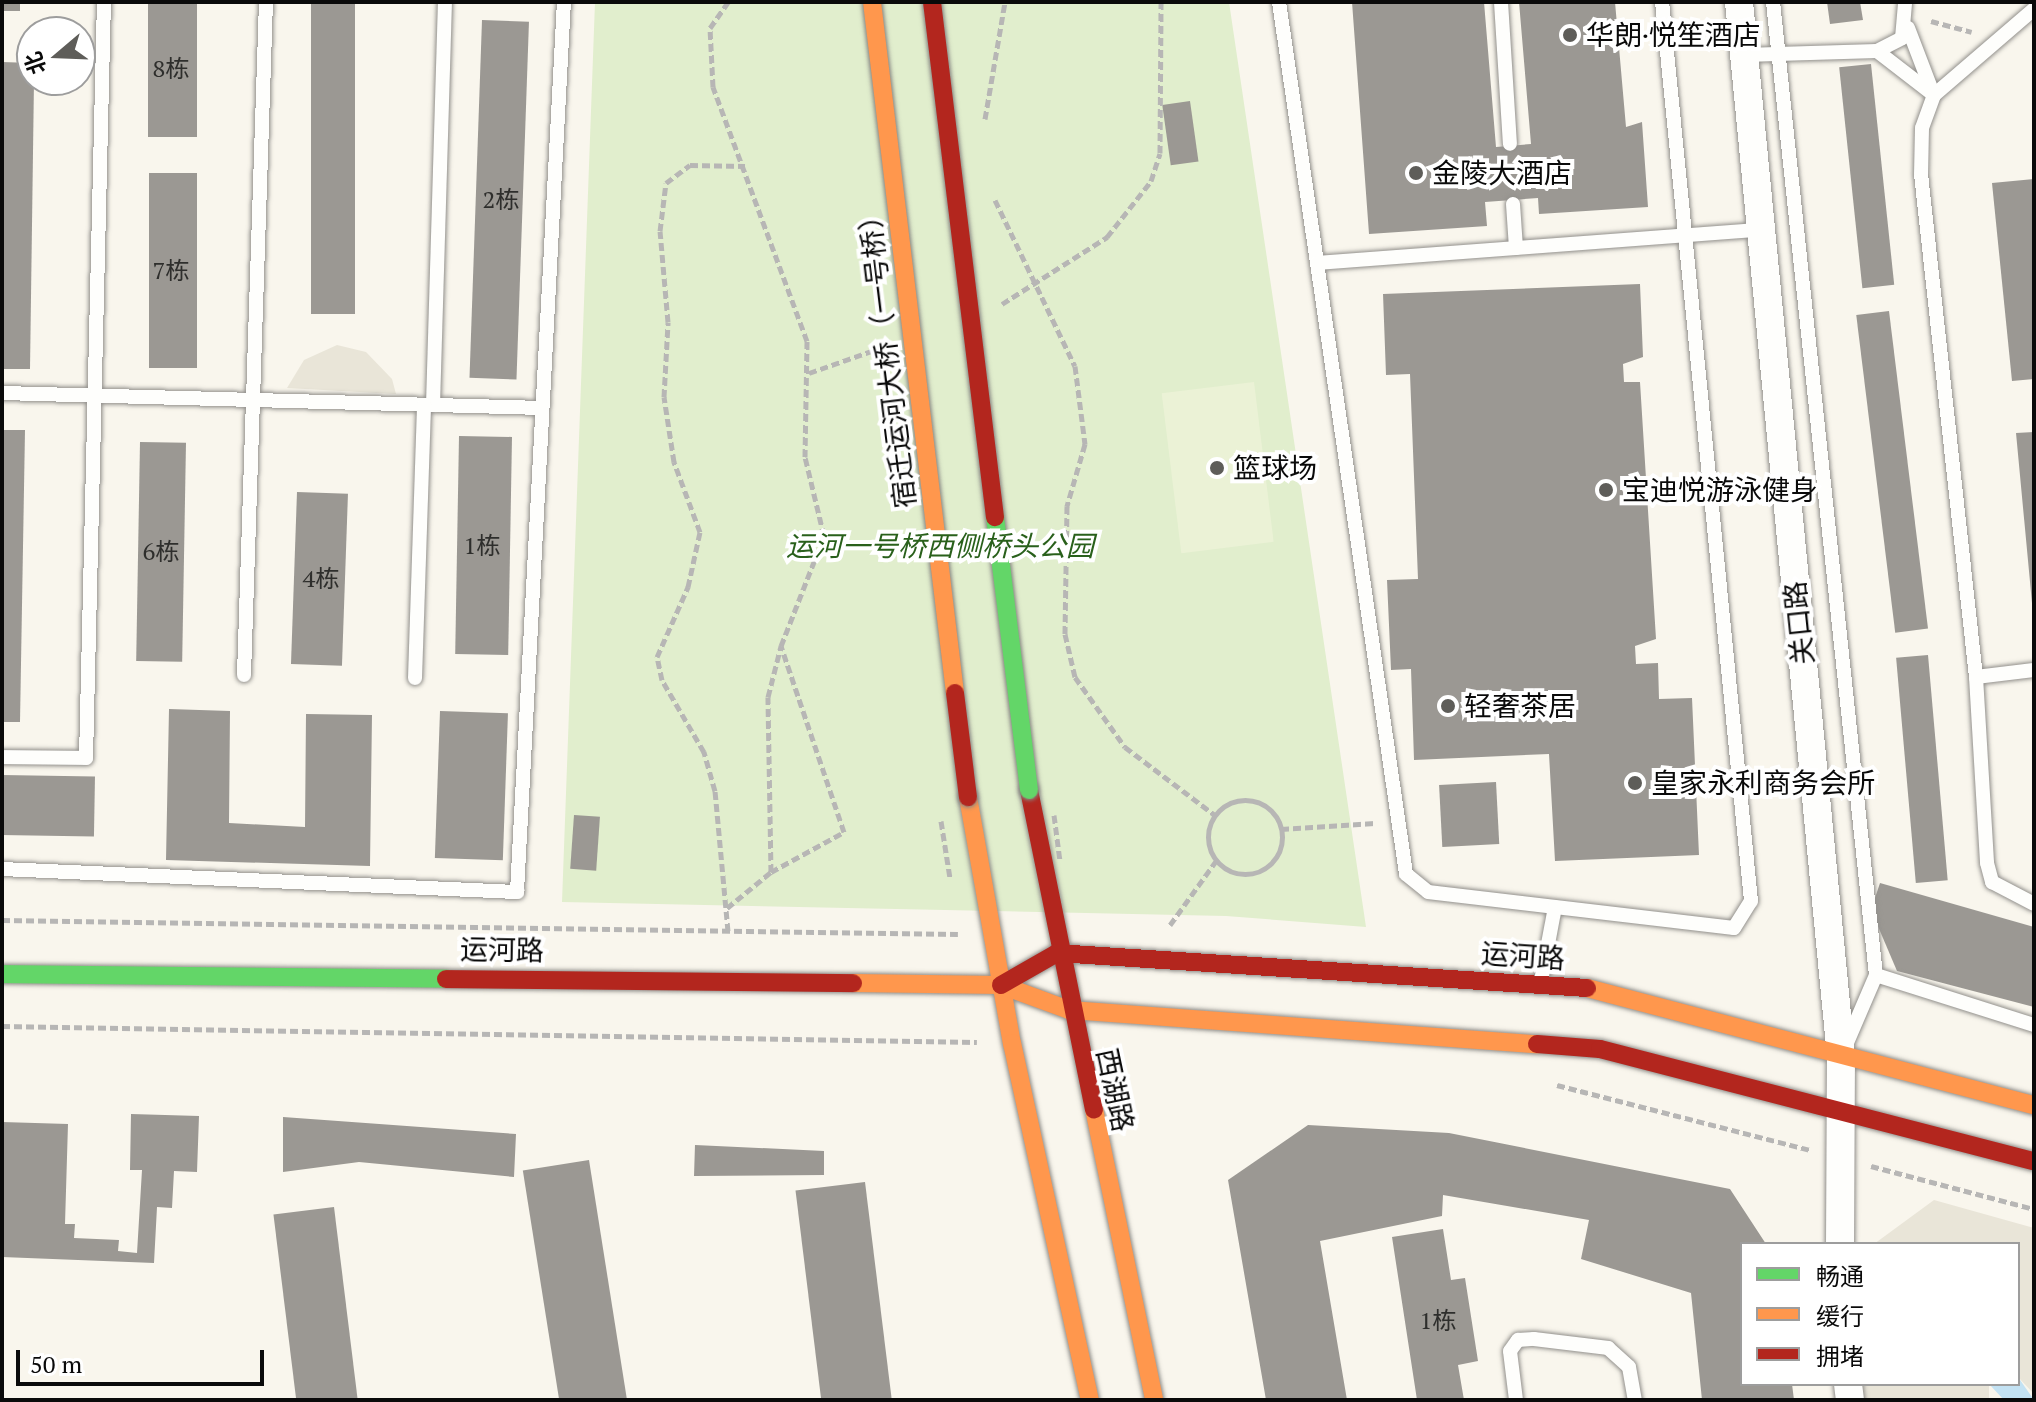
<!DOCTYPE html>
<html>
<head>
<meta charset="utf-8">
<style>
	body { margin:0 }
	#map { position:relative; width:2036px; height:1402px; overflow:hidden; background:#f9f6ed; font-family:"PT Serif","Noto Sans SC",serif }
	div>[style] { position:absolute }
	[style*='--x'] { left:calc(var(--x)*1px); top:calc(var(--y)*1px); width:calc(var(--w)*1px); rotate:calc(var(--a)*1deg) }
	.green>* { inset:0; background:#e1eecd }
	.pitch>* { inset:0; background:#ebf2d6; transform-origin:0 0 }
	.plaza>* { inset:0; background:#e9e5d8; transform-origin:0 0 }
	.water>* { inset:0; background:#c3e2f3 }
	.building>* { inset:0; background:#9b9893; transform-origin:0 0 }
	.path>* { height:5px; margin-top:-2.5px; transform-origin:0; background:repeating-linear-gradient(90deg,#b7b6b5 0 8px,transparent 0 12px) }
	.path>.ring { margin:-2.5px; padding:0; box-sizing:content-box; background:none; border:5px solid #b7b6b5; border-radius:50% }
	.roads { filter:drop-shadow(0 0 2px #92908c) drop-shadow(0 0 2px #92908c) }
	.lane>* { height:14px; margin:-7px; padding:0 7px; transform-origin:7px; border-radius:7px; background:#fefefc }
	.street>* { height:28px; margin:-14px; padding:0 14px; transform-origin:14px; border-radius:14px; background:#fefefc }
	.fast>* { height:18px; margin:-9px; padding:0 9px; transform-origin:9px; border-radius:9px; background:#63d668 }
	.slow>* { height:18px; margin:-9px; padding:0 9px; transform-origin:9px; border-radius:9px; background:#ff974d }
	.jam>* { height:18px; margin:-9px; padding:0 9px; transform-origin:9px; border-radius:9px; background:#b3261e }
	.path-bridge>* { height:5px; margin-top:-2.5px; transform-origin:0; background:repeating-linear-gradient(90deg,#b7b6b5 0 8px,transparent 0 12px) }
	.bridges { filter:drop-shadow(0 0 2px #888783) drop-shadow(0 0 2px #888783) }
	.fast-bridge>* { height:18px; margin:-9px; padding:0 9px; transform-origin:9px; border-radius:9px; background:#63d668 }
	.slow-bridge>* { height:18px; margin:-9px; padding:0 9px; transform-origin:9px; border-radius:9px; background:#ff974d }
	.jam-bridge>* { height:18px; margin:-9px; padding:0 9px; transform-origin:9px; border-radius:9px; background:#b3261e }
	.dots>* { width:22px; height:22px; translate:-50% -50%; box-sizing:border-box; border:4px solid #fff; border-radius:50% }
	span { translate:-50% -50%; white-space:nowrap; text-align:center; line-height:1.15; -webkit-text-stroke:8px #fff; paint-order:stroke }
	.number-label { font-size:24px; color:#2e2e2c }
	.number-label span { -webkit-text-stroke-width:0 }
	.poi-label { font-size:28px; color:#0a0a0a }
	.left { translate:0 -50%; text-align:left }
	.street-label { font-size:28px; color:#0a0a0a }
	.park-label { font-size:28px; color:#29601b; font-style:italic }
	.frame { position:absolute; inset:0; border:4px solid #0a0a0a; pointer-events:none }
	.legend { position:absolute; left:1740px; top:1242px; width:280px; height:144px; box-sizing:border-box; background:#fff; border:2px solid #9d9d9d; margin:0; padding:10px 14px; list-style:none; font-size:24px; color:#0a0a0a }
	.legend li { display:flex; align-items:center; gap:16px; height:40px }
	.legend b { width:40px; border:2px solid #9d9d9d }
	.north { position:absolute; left:16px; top:16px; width:80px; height:80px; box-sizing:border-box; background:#fff; border:2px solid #9d9d9d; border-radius:50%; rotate:251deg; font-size:22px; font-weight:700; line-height:32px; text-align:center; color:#0a0a0a }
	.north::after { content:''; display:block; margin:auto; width:28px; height:36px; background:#5e5d59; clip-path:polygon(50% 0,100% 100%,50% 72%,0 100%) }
	.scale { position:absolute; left:16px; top:1350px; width:248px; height:36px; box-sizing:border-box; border:4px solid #0a0a0a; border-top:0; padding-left:10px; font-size:24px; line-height:28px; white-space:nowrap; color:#0a0a0a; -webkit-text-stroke:6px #fff; paint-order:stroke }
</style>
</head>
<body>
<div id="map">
	<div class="green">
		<i style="clip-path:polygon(595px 2px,1229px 2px,1366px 927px,1226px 916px,562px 902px)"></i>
	</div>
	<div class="pitch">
		<i style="left:1254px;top:382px;width:161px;height:93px;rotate:83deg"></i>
	</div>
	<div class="plaza">
		<i style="clip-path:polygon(337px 345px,366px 352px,392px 379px,396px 394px,287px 388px,304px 360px)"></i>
		<i style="clip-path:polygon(1934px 1200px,2034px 1228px,2034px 1394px,2018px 1377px,2018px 1244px,1874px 1244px)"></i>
		<i style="left:1860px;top:1384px;width:129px;height:16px"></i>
	</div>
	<div class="water">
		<i style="clip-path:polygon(2018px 1377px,2034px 1400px,2004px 1400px,1989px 1384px,2018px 1384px)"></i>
	</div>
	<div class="building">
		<i style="left:2px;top:2px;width:18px;height:9px"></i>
		<i style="left:148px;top:2px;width:49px;height:135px"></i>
		<i style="left:311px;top:2px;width:44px;height:312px"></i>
		<i style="clip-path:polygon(1352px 2px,1484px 2px,1496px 147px,1531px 144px,1519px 2px,1615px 2px,1626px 127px,1642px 122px,1648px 207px,1539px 214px,1538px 198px,1485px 202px,1487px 226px,1369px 234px)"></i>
		<i style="clip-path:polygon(1827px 2px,1860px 2px,1863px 20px,1830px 24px)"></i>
		<i style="left:482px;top:20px;width:47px;height:358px;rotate:2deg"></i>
		<i style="clip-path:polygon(2px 62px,32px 63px,34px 80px,30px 369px,2px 369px)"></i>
		<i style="left:1871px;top:64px;width:222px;height:32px;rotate:84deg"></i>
		<i style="left:1190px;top:101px;width:61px;height:28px;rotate:82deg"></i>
		<i style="left:149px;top:173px;width:48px;height:195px"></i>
		<i style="clip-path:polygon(2034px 179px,2034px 379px,2012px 381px,1992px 183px)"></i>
		<i style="clip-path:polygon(1640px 284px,1643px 357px,1623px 364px,1624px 382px,1640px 382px,1656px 639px,1635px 646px,1636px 664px,1658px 663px,1659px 699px,1692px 698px,1699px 855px,1555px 861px,1549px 754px,1414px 760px,1411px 669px,1391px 670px,1387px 580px,1418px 579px,1410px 374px,1386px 375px,1383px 294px)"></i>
		<i style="left:1889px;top:311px;width:320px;height:33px;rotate:83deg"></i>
		<i style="clip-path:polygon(2px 430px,25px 430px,20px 722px,2px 722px)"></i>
		<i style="clip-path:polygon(2034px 432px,2034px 603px,2032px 603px,2016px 433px)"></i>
		<i style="left:459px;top:436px;width:53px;height:218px;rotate:1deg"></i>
		<i style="left:140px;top:442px;width:46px;height:219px;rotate:1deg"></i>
		<i style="left:297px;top:492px;width:51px;height:172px;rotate:2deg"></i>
		<i style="left:1928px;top:655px;width:226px;height:32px;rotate:85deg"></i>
		<i style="clip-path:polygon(169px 709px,230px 711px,229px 823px,305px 827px,306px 714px,372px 715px,370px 866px,166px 860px)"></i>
		<i style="left:440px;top:711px;width:68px;height:147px;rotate:2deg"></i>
		<i style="left:2px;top:775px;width:93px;height:60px;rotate:1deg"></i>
		<i style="left:1496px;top:782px;width:62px;height:57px;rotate:87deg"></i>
		<i style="left:574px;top:815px;width:26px;height:54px;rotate:4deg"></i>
		<i style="clip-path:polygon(1880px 883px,2034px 927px,2034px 1007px,1897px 971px,1871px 910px)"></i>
		<i style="clip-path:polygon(131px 1114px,199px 1116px,197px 1172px,174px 1171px,172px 1208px,157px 1207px,154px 1263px,2px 1257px,2px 1122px,68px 1124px,65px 1224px,75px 1224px,74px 1238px,119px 1240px,118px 1251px,137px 1253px,142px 1170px,130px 1170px)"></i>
		<i style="clip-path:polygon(283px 1117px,516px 1134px,514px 1177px,359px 1162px,283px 1172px)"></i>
		<i style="clip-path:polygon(1308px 1125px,1449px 1133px,1730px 1189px,1766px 1244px,1742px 1244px,1742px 1384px,1792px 1384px,1794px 1400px,1702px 1400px,1691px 1293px,1581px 1259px,1589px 1220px,1443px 1195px,1442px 1216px,1320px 1241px,1347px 1400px,1266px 1400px,1228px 1180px)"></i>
		<i style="clip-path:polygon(695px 1145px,824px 1151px,824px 1175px,694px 1176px)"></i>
		<i style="left:589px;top:1160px;width:243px;height:67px;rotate:81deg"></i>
		<i style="left:865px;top:1182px;width:220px;height:70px;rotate:83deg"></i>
		<i style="left:334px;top:1207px;width:194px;height:61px;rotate:83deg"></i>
		<i style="clip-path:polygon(1443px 1229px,1451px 1280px,1465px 1278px,1478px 1361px,1458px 1365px,1464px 1400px,1417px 1400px,1392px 1237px)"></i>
	</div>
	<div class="path">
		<i style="--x:1931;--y:21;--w:42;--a:15"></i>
		<i style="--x:985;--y:119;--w:119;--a:-80.3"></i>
		<i style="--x:995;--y:200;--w:184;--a:64.3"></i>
		<i style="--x:1075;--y:366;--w:79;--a:82.7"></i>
		<i style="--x:1085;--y:444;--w:65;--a:106.2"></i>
		<i style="--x:1067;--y:506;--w:128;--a:90.9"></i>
		<i style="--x:1065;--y:634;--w:44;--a:76.9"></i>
		<i style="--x:1075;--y:677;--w:86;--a:54.5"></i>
		<i style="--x:1125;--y:747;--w:113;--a:37.1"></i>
		<i style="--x:1002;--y:304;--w:125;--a:-32.5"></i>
		<i style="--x:1107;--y:237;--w:71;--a:-51.8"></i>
		<i style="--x:1151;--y:181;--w:29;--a:-72"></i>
		<i style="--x:1160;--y:153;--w:151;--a:-89.6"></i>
		<i style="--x:809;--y:373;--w:75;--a:-19.4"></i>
		<i class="ring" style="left:1208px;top:800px;width:69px;height:69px"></i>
		<i style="--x:1281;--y:829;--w:94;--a:-3.7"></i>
		<i style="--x:771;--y:872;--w:175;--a:-91"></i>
		<i style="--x:768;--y:697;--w:53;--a:-75.7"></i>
		<i style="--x:727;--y:908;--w:57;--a:-39.3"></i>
		<i style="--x:771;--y:872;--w:83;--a:-28.7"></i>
		<i style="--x:844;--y:832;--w:196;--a:-108.7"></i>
		<i style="--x:781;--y:646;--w:118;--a:-68.6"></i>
		<i style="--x:824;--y:536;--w:81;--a:-103.5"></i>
		<i style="--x:805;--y:457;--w:116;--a:-89"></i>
		<i style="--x:807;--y:341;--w:271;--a:-110.3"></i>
		<i style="--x:713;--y:87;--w:59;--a:-92.9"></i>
		<i style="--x:710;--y:28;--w:32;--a:-55"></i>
		<i style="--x:2;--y:920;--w:956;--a:0.84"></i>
		<i style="--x:1170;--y:925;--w:79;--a:-54.3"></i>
		<i style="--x:728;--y:931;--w:141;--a:-95.3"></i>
		<i style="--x:715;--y:791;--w:41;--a:-105.8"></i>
		<i style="--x:704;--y:752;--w:83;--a:-120.3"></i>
		<i style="--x:662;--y:680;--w:24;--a:-102"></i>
		<i style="--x:657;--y:657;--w:77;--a:-66.1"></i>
		<i style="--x:688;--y:587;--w:56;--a:-77.7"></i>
		<i style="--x:700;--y:532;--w:75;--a:-110.4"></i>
		<i style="--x:674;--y:462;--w:66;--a:-98.7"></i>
		<i style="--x:664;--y:397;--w:75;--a:-86.9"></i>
		<i style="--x:668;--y:322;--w:91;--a:-95"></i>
		<i style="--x:660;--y:231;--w:48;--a:-82.9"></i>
		<i style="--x:666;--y:183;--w:30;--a:-37"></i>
		<i style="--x:690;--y:165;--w:55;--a:1"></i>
		<i style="--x:2;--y:1026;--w:975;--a:0.94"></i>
		<i style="--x:1557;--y:1085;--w:262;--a:14.4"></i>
		<i style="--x:1871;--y:1166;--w:169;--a:14.8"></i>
	</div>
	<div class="roads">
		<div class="lane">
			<i style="--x:1279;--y:2;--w:881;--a:81.71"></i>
			<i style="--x:1406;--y:874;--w:28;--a:39"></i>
			<i style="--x:1428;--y:892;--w:308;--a:6.7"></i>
			<i style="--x:1734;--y:928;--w:32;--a:-58"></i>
			<i style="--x:1751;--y:901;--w:903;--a:-95.65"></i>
			<i style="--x:1501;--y:2;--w:142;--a:86.4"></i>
			<i style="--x:1773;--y:2;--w:978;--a:83.96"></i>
			<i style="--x:1876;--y:975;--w:166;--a:17.6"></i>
			<i style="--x:2034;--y:9;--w:132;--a:139.3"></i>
			<i style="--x:1934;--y:95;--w:35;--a:110"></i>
			<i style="--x:1922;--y:128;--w:46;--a:91.2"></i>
			<i style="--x:1921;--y:174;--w:506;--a:83.76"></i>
			<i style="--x:1976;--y:677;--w:58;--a:-6.9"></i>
			<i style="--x:1908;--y:28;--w:67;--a:69.1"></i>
			<i style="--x:1877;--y:51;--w:28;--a:-27"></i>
			<i style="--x:1902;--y:38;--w:36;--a:-85"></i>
			<i style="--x:1744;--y:55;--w:133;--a:-1.7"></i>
			<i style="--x:1877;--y:51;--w:72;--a:37.7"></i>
			<i style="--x:1513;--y:204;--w:44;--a:86.1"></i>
			<i style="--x:1317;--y:263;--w:445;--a:-4.3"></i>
			<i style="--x:2;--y:393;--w:540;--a:1.59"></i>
			<i style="--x:433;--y:405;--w:403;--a:-88.3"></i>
			<i style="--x:244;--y:675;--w:673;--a:-88.13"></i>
			<i style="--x:1976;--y:677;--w:186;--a:86.6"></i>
			<i style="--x:1987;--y:863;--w:20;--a:75"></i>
			<i style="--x:1992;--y:882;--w:47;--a:27.6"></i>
			<i style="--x:415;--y:678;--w:273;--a:-88.1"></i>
			<i style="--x:2;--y:757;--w:84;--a:0.7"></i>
			<i style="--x:86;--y:758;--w:756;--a:-88.64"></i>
			<i style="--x:2;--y:869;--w:516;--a:2.56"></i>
			<i style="--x:517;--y:892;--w:891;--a:-86.98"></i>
			<i style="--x:1541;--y:981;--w:75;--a:-79.3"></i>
			<i style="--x:1846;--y:1045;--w:76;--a:-66.8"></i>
			<i style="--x:1516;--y:1400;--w:49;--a:-97"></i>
			<i style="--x:1510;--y:1351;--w:14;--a:-54"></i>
			<i style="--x:1518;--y:1340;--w:16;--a:-4"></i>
			<i style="--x:1534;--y:1339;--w:75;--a:6.9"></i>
			<i style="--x:1608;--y:1348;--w:28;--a:42"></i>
			<i style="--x:1629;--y:1367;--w:34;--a:80"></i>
		</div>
		<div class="street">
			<i style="--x:1739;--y:2;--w:1058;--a:84.47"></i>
			<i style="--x:1841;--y:1055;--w:189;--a:90.3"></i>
			<i style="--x:1848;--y:1384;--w:16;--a:83"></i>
		</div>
		<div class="fast">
			<i style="--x:2;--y:974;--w:444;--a:0.6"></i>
		</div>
		<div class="slow">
			<i style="--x:968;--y:797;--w:250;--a:79.9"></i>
			<i style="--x:1012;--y:1043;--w:365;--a:77.7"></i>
			<i style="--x:853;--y:983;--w:148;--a:0.8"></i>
			<i style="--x:1001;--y:985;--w:72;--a:20.2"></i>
			<i style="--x:1069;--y:1010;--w:469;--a:4.2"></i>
			<i style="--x:1587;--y:988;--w:462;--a:14.7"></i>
			<i style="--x:1094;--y:1109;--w:297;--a:78.3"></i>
		</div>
		<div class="jam">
			<i style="--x:1029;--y:790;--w:326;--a:78.5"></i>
			<i style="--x:446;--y:979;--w:407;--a:0.6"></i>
			<i style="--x:1001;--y:985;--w:64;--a:-29.7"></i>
			<i style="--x:1057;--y:953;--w:531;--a:3.78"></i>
			<i style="--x:1537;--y:1044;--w:63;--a:4.5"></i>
			<i style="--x:1600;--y:1049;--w:448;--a:14.5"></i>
		</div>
	</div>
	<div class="path-bridge">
		<i style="--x:1054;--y:815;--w:46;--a:82.6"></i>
		<i style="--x:941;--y:821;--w:58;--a:81"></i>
	</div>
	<div class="bridges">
		<div class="fast-bridge">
			<i style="--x:995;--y:517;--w:275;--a:82.9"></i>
		</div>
		<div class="slow-bridge">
			<i style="--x:872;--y:2;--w:696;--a:83.15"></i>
		</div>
		<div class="jam-bridge">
			<i style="--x:932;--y:2;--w:519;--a:83.03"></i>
			<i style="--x:955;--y:693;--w:105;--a:82.9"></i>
		</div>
	</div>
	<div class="dots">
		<i style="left:1570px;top:35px;background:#5e5d59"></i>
		<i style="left:1416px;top:173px;background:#5e5d59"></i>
		<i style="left:1217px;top:468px;background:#5e5d59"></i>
		<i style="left:1606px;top:490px;background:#5e5d59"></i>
		<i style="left:1448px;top:706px;background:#5e5d59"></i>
		<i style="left:1635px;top:783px;background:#5e5d59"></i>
	</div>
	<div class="number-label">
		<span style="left:171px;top:69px">8栋</span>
		<span style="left:501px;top:200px">2栋</span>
		<span style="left:171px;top:271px">7栋</span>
		<span style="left:482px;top:546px">1栋</span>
		<span style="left:161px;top:552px">6栋</span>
		<span style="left:321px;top:579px">4栋</span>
		<span style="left:1438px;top:1321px">1栋</span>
	</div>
	<div class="poi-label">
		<span class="left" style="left:1586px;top:35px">华朗·悦笙酒店</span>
		<span class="left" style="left:1432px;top:173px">金陵大酒店</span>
		<span class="left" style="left:1233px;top:468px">篮球场</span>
		<span class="left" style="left:1622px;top:490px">宝迪悦游泳健身</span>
		<span class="left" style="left:1464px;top:706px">轻奢茶居</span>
		<span class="left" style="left:1651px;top:783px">皇家永利商务会所</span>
	</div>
	<div class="street-label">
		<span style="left:887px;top:355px;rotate:-97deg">宿迁运河大桥（一号桥）</span>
		<span style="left:1799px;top:623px;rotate:-96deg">关口路</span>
		<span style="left:502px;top:950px;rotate:1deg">运河路</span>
		<span style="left:1523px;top:956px;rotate:4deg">运河路</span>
		<span style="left:1115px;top:1090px;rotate:78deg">西湖路</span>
	</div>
	<div class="park-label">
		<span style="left:940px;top:546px">运河一号桥西侧桥头公园</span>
	</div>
	<div class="frame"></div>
	<ul class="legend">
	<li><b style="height:10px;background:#63d668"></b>畅通</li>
	<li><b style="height:10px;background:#ff974d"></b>缓行</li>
	<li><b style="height:10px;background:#b3261e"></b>拥堵</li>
	</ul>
	<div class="north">北</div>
	<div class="scale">50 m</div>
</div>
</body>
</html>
